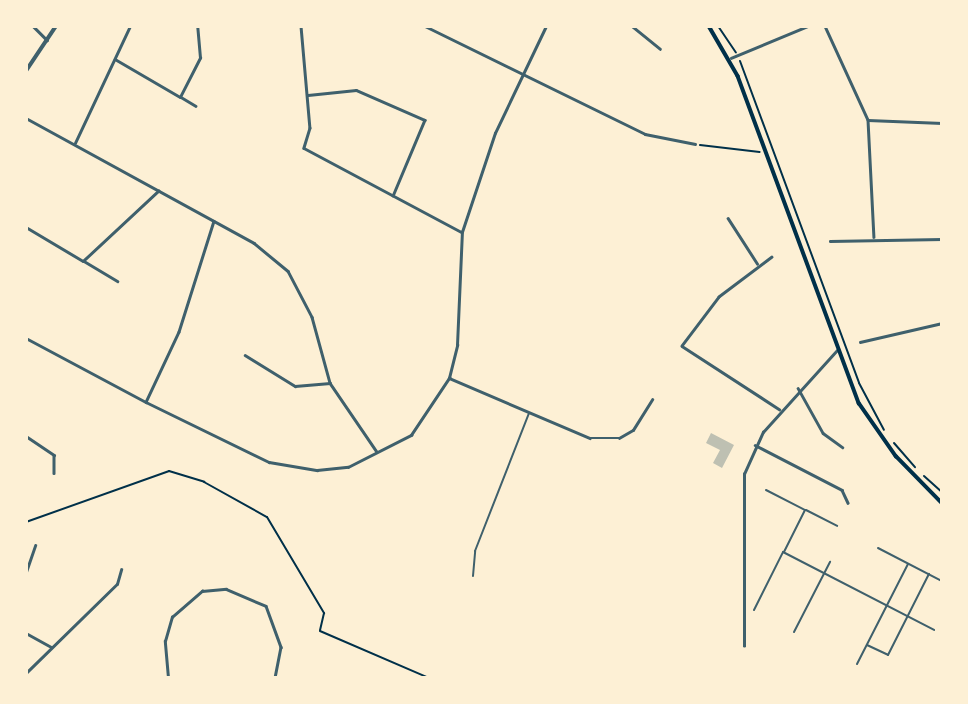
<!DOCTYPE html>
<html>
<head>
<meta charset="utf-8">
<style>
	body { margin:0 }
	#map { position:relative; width:968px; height:704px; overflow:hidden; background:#fdf0d5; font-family:"Source Serif 4",serif }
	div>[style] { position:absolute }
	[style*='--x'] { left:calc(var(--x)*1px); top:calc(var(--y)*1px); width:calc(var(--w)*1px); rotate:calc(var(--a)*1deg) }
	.building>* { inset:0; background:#bec0b2 }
	.path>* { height:2px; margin:-1px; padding:0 1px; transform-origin:1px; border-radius:1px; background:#003049 }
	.service>* { height:2px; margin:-1px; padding:0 1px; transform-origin:1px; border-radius:1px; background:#3f606c }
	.minor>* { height:2.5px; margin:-1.25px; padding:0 1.25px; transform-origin:1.25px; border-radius:1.25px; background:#3f606c }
	.tertiary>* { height:3.5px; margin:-1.75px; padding:0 1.75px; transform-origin:1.75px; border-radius:1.75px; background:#3f606c }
	.secondary>* { height:3.5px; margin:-1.75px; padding:0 1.75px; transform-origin:1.75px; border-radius:1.75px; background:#003049 }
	span { translate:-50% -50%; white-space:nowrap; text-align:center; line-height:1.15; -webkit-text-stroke:5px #fdf0d5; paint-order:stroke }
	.frame { position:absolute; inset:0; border:28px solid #fdf0d5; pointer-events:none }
</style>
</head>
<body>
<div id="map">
	<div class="building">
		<i style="clip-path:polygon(711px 433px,734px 445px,722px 468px,713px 463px,720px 450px,706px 443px)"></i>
	</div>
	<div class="path">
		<i style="--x:718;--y:26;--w:32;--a:56"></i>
		<i style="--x:740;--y:61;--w:343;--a:69.7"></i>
		<i style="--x:859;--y:383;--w:53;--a:62"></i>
		<i style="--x:700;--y:145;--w:60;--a:6.7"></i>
		<i style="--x:894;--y:443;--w:32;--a:49"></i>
		<i style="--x:924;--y:476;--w:24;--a:42"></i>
		<i style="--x:26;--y:522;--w:152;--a:-19.6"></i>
		<i style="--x:169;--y:471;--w:37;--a:17"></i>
		<i style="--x:204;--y:482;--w:72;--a:29.1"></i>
		<i style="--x:267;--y:517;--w:112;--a:59.3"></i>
		<i style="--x:324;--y:613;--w:18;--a:103"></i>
		<i style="--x:320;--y:631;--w:119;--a:23.3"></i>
	</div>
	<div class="service">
		<i style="--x:766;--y:490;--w:44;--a:27.1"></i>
		<i style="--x:805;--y:510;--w:47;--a:116.6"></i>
		<i style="--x:806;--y:510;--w:35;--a:27"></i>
		<i style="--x:878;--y:548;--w:72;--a:27.3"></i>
		<i style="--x:473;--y:576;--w:25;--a:-85"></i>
		<i style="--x:475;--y:551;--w:148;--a:-68.6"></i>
		<i style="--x:754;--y:610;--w:65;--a:-63.4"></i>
		<i style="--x:783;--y:552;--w:170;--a:27.3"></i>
		<i style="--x:794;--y:632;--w:79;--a:-62.8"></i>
		<i style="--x:867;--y:645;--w:23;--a:25"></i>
		<i style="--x:888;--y:655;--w:91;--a:-63.2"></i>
		<i style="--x:857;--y:664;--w:112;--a:-63"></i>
	</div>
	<div class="minor">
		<i style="--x:33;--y:26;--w:20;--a:45"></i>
		<i style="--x:301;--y:26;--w:102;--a:85"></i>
		<i style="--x:310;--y:128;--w:21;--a:107"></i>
		<i style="--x:304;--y:148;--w:178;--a:28.1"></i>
		<i style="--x:425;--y:26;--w:245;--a:26.1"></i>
		<i style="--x:645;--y:134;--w:51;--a:11.3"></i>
		<i style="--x:632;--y:26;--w:36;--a:39"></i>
		<i style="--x:825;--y:26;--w:103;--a:65.4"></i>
		<i style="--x:868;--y:120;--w:117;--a:87.1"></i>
		<i style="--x:731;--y:58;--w:83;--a:-22.6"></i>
		<i style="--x:115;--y:59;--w:75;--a:30.3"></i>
		<i style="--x:180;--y:97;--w:44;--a:-62.9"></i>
		<i style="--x:200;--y:58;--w:32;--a:-95"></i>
		<i style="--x:308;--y:95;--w:48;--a:-5.9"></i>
		<i style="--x:356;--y:90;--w:75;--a:23.5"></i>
		<i style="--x:425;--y:120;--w:82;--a:112.8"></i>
		<i style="--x:181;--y:97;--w:17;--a:31"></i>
		<i style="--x:26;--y:118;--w:260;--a:28.7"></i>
		<i style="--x:254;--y:243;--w:44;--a:39.5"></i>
		<i style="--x:288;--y:271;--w:52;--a:62.4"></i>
		<i style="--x:312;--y:317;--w:68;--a:74.7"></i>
		<i style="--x:330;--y:383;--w:83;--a:55.7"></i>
		<i style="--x:868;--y:120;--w:74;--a:2.3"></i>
		<i style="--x:75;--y:143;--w:129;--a:-64.8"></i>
		<i style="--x:728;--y:218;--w:54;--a:57.2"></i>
		<i style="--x:214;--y:221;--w:116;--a:107.5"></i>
		<i style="--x:179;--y:332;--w:77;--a:115.2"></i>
		<i style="--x:146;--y:402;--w:137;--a:26"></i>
		<i style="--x:269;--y:462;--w:49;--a:9.5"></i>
		<i style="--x:317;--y:470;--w:31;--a:-6"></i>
		<i style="--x:348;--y:467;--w:71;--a:-26.9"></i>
		<i style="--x:411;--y:435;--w:69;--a:-56.3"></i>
		<i style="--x:449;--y:378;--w:34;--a:-76"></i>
		<i style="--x:457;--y:345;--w:113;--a:-87.5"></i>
		<i style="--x:462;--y:232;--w:104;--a:-71.6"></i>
		<i style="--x:495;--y:133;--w:119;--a:-64.5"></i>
		<i style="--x:26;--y:227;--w:66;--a:30.8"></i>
		<i style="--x:83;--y:261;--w:103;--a:-43"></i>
		<i style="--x:830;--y:241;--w:112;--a:-1"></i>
		<i style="--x:772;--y:257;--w:66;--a:143"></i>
		<i style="--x:719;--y:297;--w:61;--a:127.1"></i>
		<i style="--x:682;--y:346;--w:116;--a:33"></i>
		<i style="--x:84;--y:261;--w:39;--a:31"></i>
		<i style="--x:26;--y:338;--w:136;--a:28.1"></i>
		<i style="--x:860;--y:342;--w:84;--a:-13"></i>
		<i style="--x:245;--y:355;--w:59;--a:31.8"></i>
		<i style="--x:295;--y:386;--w:35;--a:-5"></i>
		<i style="--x:449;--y:378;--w:153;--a:23.1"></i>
		<i style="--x:590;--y:438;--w:29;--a:0"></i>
		<i style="--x:619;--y:438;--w:16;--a:-30"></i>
		<i style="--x:633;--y:430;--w:36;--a:-58"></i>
		<i style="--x:798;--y:388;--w:51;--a:60.9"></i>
		<i style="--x:823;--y:433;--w:24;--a:36"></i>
		<i style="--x:26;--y:436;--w:34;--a:34"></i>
		<i style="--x:54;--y:455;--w:18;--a:90"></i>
		<i style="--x:755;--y:445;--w:98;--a:27.3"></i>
		<i style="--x:842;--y:490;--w:14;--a:65"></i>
		<i style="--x:26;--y:572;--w:28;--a:-71"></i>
		<i style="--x:26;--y:633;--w:29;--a:29"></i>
		<i style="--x:744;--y:646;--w:172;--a:-90"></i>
		<i style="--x:744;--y:474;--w:46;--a:-65.7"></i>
		<i style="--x:763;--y:432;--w:110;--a:-47.9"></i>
		<i style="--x:26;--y:673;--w:127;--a:-44.4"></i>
		<i style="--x:117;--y:584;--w:15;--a:-74"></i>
		<i style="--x:168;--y:678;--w:37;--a:-95"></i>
		<i style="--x:165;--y:641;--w:25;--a:-74"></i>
		<i style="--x:172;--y:617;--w:40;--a:-41"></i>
		<i style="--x:202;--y:591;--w:24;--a:-5"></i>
		<i style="--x:226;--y:589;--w:43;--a:23"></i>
		<i style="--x:266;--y:606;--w:44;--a:69.9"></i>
		<i style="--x:281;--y:647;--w:32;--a:101"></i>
	</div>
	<div class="tertiary">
		<i style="--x:26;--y:71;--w:54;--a:-56.3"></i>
	</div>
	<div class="secondary">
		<i style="--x:709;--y:26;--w:58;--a:59.9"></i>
		<i style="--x:738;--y:76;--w:349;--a:69.7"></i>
		<i style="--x:859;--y:403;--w:65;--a:55.1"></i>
		<i style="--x:896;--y:456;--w:66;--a:45.6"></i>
	</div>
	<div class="frame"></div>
</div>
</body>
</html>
